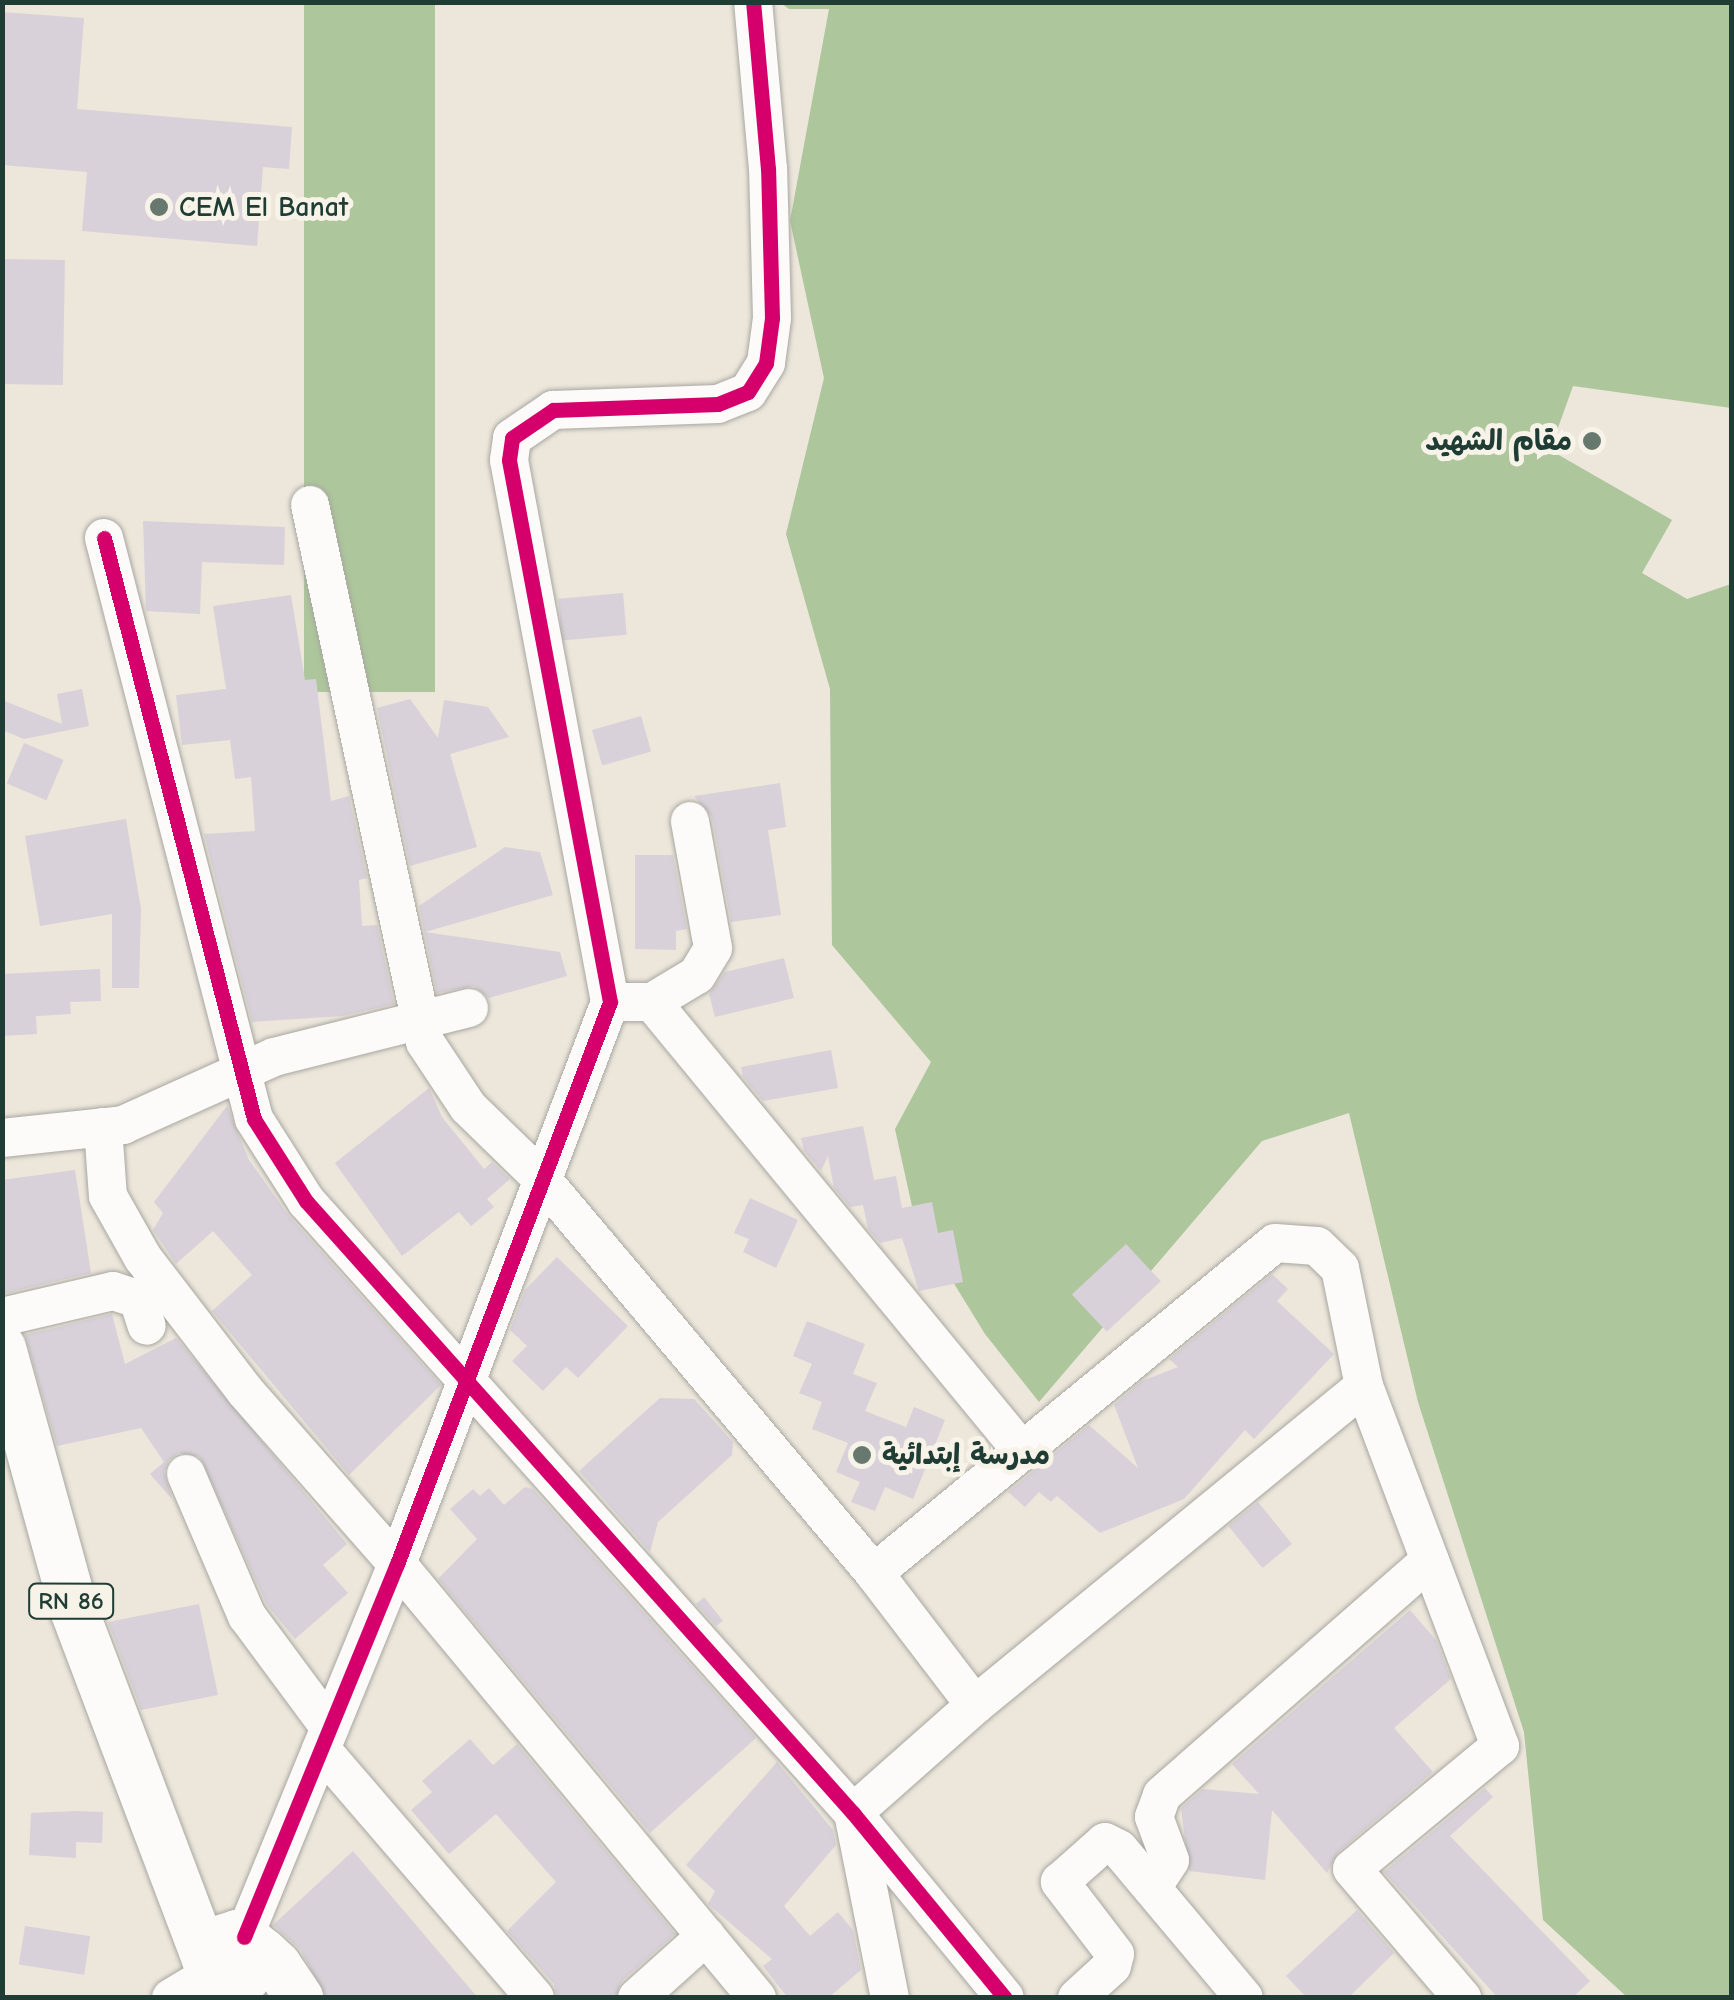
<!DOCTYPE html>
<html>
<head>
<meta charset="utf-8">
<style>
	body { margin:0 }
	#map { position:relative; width:1734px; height:2000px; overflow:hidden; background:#ece6db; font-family:"Comic Neue","Playpen Sans Arabic",sans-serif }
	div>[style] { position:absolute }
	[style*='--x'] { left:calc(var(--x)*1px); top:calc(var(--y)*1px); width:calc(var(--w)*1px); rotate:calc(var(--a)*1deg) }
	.forest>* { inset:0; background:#adc69b; transform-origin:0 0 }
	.building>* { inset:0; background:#d9d1d9; transform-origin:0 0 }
	.roads { filter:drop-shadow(0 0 2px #a7a7a0) drop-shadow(0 0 2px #a7a7a0) }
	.minor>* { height:38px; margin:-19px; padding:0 19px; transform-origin:19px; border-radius:19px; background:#fcfbfa }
	.major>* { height:48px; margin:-24px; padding:0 24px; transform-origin:24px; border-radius:24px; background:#fcfbfa }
	.cycleway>* { height:15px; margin:-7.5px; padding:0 7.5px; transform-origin:7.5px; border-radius:7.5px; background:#d6006c }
	.dots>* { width:28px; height:28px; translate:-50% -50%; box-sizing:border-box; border:5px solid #f7f3e8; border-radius:50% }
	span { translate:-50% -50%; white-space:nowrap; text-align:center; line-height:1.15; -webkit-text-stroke:10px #f7f3e8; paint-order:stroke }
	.shield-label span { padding:2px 8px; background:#f7f3e8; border:2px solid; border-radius:8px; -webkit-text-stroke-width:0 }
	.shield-label { font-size:25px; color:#1f3d34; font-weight:700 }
	.poi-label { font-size:28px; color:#1f3d34; font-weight:700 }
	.left { translate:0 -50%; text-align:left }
	.right { translate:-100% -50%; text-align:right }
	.frame { position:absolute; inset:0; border:5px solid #1f3d34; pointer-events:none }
</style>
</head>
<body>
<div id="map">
	<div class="forest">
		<i style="left:304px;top:3px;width:131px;height:689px"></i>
		<i style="clip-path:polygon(781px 3px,1731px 3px,1731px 408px,1573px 386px,1550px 450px,1672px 520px,1642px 573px,1687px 599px,1731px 584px,1731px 1997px,1627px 1997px,1543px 1920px,1524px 1732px,1418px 1402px,1349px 1113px,1262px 1141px,1039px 1402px,985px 1334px,915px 1220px,895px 1129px,931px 1062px,832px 945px,830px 689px,786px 534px,824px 378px,790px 221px,829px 9px,789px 9px)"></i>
	</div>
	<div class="building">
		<i style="clip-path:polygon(2px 12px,84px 18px,77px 109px,292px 127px,289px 169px,263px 167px,257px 246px,82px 231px,87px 172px,2px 165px)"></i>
		<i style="left:2px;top:259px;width:63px;height:125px;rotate:1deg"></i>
		<i style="clip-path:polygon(143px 521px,285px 527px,284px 565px,202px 562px,200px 614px,146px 611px)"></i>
		<i style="left:623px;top:593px;width:42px;height:65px;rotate:85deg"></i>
		<i style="clip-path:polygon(291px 595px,305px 680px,316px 679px,331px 801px,349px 796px,367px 878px,359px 880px,362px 926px,377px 925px,394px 1004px,343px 1016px,252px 1022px,204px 834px,255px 831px,251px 777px,235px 779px,230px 740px,182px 745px,176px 695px,226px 689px,213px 606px)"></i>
		<i style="clip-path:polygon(82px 689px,89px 726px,24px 739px,2px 730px,2px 700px,62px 724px,57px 694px)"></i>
		<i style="clip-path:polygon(410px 699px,438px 738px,444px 700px,488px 707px,509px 737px,450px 754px,477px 847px,410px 866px,377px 708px)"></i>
		<i style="left:641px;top:716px;width:37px;height:51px;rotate:74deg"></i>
		<i style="left:24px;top:743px;width:43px;height:44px;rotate:23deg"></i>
		<i style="clip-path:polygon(780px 783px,786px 827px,768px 830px,781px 915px,731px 922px,712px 817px,694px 796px)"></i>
		<i style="clip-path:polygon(126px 819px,141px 909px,139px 988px,112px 988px,112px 914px,40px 926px,25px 836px)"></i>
		<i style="clip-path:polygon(505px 847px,540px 852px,553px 895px,425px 932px,560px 952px,567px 976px,489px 998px,474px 986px,437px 993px,419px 906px)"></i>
		<i style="clip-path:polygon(635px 855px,673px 855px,687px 929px,676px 931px,676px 950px,635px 949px)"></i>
		<i style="clip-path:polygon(784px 958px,794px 998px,715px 1017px,709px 994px,725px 972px)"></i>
		<i style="clip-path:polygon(100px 969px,101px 1001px,70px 1002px,71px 1014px,36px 1016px,37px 1034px,2px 1036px,2px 974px)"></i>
		<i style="clip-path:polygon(831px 1050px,838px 1088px,763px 1101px,743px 1077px,741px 1067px)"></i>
		<i style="clip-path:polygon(429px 1088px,442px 1117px,484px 1169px,492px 1162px,510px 1179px,487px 1199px,494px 1207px,471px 1226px,459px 1212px,402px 1256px,335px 1163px)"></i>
		<i style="clip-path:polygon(227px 1106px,249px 1160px,289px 1216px,441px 1385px,349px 1475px,212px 1311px,252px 1275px,213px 1231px,176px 1264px,153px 1230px,163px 1213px,154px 1202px)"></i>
		<i style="clip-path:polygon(863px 1126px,874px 1180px,896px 1176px,902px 1208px,932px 1202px,938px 1233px,953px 1230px,963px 1282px,919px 1291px,902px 1238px,880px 1243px,868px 1229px,863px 1205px,850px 1207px,834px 1188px,828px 1156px,821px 1171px,804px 1151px,801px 1138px)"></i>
		<i style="clip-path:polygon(75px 1170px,91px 1273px,2px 1294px,2px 1180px)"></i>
		<i style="clip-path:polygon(750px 1198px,798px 1220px,776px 1268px,743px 1252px,749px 1239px,734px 1233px)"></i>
		<i style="left:1126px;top:1244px;width:51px;height:74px;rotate:47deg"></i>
		<i style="clip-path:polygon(557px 1257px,628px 1326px,578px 1378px,566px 1367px,543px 1391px,512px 1361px,527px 1346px,510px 1330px,525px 1290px)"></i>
		<i style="clip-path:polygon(1272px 1274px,1288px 1289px,1277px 1301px,1334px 1354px,1254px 1439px,1245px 1430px,1184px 1499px,1100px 1533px,1057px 1496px,1051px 1502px,1039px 1492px,1025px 1507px,1008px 1492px,1089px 1425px,1138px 1468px,1114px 1405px,1142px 1381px,1178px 1367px,1169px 1359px)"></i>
		<i style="clip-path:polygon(112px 1314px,125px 1364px,176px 1338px,347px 1544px,323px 1565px,348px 1593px,295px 1639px,267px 1605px,200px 1457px,178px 1453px,168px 1461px,164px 1472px,172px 1499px,150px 1474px,164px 1462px,141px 1428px,57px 1446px,25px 1335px)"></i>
		<i style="clip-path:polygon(807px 1321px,865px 1344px,853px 1374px,877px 1383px,865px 1411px,906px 1427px,914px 1407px,945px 1420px,913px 1499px,885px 1487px,875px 1511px,851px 1502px,860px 1482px,836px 1472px,848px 1443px,812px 1429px,822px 1402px,799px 1393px,812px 1364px,793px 1356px)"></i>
		<i style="clip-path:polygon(660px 1398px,694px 1399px,733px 1442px,732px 1455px,658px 1522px,650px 1552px,579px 1471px)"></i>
		<i style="clip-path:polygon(525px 1487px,533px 1489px,756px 1738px,650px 1833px,438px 1579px,477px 1539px,450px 1509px,473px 1489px,480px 1496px,489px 1488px,504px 1505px)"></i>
		<i style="left:1258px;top:1502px;width:54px;height:38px;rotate:51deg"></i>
		<i style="clip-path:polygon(704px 1597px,723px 1621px,716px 1626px,696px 1604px)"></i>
		<i style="clip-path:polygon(199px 1604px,218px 1695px,141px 1710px,108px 1622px)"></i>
		<i style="clip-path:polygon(1410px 1610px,1436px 1640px,1451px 1679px,1394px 1728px,1433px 1772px,1338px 1852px,1327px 1873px,1272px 1810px,1265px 1880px,1189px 1871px,1181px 1808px,1203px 1789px,1259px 1794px,1232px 1764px)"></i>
		<i style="clip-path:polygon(470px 1739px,493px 1765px,517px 1744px,675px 1934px,622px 1981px,615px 1998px,557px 1998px,554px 1984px,507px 1931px,556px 1882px,496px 1814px,449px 1854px,411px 1810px,432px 1792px,422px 1781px)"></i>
		<i style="clip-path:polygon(777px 1762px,833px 1830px,836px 1845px,784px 1906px,810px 1936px,838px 1912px,853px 1930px,861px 1970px,828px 1998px,788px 1998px,763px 1966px,772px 1959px,708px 1904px,715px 1891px,686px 1865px)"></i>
		<i style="clip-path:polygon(1485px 1788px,1493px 1797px,1450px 1836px,1590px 1981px,1572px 1998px,1498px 1998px,1384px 1872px)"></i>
		<i style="clip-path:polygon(77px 1811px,103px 1812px,102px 1843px,76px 1842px,76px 1858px,29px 1855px,31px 1813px)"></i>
		<i style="clip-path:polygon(353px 1851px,478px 1998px,326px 1998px,300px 1949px,273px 1925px)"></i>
		<i style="clip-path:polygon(1357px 1910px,1394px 1953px,1348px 1998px,1307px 1998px,1286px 1976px)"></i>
		<i style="left:25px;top:1926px;width:66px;height:39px;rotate:9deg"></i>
	</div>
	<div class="roads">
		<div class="minor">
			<i style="--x:310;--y:505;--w:549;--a:77.91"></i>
			<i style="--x:425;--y:1042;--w:78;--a:56.5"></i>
			<i style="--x:468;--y:1107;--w:100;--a:44.2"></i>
			<i style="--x:540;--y:1177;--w:518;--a:49.85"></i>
			<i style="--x:874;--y:1573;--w:166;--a:52.6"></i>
			<i style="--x:104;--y:538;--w:600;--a:75.52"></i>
			<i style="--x:254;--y:1119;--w:97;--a:57.6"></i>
			<i style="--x:306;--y:1201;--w:821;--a:48.21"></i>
			<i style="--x:853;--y:1813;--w:239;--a:50.6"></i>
			<i style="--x:610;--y:1002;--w:42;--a:0"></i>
			<i style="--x:652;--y:1002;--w:582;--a:50.51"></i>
			<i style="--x:652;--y:1002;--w:52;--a:-31"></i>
			<i style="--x:697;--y:975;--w:31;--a:-59"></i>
			<i style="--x:713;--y:948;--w:129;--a:-100.3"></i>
			<i style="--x:103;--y:1127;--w:69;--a:85.9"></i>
			<i style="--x:108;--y:1196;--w:71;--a:60.6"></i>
			<i style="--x:143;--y:1258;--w:168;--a:52.5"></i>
			<i style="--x:245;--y:1391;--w:230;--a:48.7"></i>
			<i style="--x:397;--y:1564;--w:564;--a:50.32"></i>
			<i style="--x:2;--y:1138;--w:122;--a:-6.1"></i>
			<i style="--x:123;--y:1125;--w:166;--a:-24.2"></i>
			<i style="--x:274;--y:1057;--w:201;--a:-14.1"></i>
			<i style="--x:2;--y:1317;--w:114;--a:-13.2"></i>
			<i style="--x:113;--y:1291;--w:26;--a:18"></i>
			<i style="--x:138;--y:1299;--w:28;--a:72"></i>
			<i style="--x:186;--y:1474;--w:155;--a:66.8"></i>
			<i style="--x:247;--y:1616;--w:139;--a:53.5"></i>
			<i style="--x:874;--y:1573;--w:519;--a:-39.45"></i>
			<i style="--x:1275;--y:1243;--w:42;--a:4.1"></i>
			<i style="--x:1317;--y:1246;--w:32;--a:44"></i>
			<i style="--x:1340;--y:1268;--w:120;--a:78.5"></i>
			<i style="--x:1364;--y:1386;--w:385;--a:69.3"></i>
			<i style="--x:1500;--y:1746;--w:192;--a:140.3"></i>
			<i style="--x:1352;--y:1869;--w:170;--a:49.5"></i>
			<i style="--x:321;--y:1749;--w:328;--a:49.3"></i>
			<i style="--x:1152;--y:1888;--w:33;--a:-57"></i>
			<i style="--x:1170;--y:1860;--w:46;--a:-110.4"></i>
			<i style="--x:1154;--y:1817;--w:23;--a:-70"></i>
			<i style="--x:1162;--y:1795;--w:356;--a:-41.2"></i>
			<i style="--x:244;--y:1937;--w:403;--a:-67.7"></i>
			<i style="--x:397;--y:1564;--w:601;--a:-69.24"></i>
			<i style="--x:610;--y:1002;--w:551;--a:-100.56"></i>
			<i style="--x:509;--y:460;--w:22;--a:-82"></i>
			<i style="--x:512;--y:438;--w:50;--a:-34.3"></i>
			<i style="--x:553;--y:410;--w:165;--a:-2.1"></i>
			<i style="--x:718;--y:404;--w:32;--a:-22"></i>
			<i style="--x:748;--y:392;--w:34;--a:-58"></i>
			<i style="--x:766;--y:363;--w:45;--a:-82.4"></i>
			<i style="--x:772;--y:318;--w:149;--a:-91.5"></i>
			<i style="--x:768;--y:169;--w:168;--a:-95.1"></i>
			<i style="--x:171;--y:1998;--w:47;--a:-31"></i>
			<i style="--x:637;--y:1998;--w:93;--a:-41.9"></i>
			<i style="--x:890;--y:1998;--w:189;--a:-101.3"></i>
			<i style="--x:853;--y:1813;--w:163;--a:-41.5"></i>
			<i style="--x:975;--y:1705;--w:503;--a:-39.35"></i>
			<i style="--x:1077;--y:1998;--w:47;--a:-42.4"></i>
			<i style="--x:1112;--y:1966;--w:12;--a:-76"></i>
			<i style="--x:1115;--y:1954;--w:91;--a:-127.4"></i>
			<i style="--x:1060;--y:1882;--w:60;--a:-41.6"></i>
			<i style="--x:1105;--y:1842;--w:16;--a:27"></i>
			<i style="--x:1119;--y:1849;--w:194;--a:50"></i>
		</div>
		<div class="major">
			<i style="--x:2;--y:1348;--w:272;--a:74.6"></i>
			<i style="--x:74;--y:1610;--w:373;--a:69.3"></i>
			<i style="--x:250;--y:1943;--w:15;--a:70"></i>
			<i style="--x:255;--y:1957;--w:24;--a:114"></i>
			<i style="--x:245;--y:1979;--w:16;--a:166"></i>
			<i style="--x:229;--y:1983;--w:20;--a:-153"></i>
			<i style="--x:211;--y:1974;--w:16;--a:-108"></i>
			<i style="--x:206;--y:1959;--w:18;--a:-71"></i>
			<i style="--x:212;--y:1942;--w:26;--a:-18"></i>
			<i style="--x:237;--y:1934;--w:8;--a:23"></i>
			<i style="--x:244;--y:1937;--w:26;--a:39"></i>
			<i style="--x:264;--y:1953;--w:18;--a:43"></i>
			<i style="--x:277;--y:1965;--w:40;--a:56"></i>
		</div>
	</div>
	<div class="cycleway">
		<i style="--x:104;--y:538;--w:600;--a:75.52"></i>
		<i style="--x:254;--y:1119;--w:97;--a:57.6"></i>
		<i style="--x:306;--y:1201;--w:821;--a:48.21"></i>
		<i style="--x:853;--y:1813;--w:239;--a:50.6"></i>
		<i style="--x:244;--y:1937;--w:403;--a:-67.7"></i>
		<i style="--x:397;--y:1564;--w:601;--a:-69.24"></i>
		<i style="--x:610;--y:1002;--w:551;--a:-100.56"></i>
		<i style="--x:509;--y:460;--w:22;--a:-82"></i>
		<i style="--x:512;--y:438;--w:50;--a:-34.3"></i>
		<i style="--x:553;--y:410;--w:165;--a:-2.1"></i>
		<i style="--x:718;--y:404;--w:32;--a:-22"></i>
		<i style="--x:748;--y:392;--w:34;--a:-58"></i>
		<i style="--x:766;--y:363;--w:45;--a:-82.4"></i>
		<i style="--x:772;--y:318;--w:149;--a:-91.5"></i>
		<i style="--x:768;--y:169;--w:168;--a:-95.1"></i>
	</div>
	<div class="dots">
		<i style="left:159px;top:207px;background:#67786e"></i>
		<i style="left:1592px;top:441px;background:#67786e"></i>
		<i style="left:862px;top:1455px;background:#67786e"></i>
	</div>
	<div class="shield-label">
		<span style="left:71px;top:1601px">RN 86</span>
	</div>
	<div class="poi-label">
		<span class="left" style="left:179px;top:207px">CEM El Banat</span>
		<span class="right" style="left:1572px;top:441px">مقام الشهيد</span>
		<span class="left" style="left:882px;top:1455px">مدرسة إبتدائية</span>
	</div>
	<div class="frame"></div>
</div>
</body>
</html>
